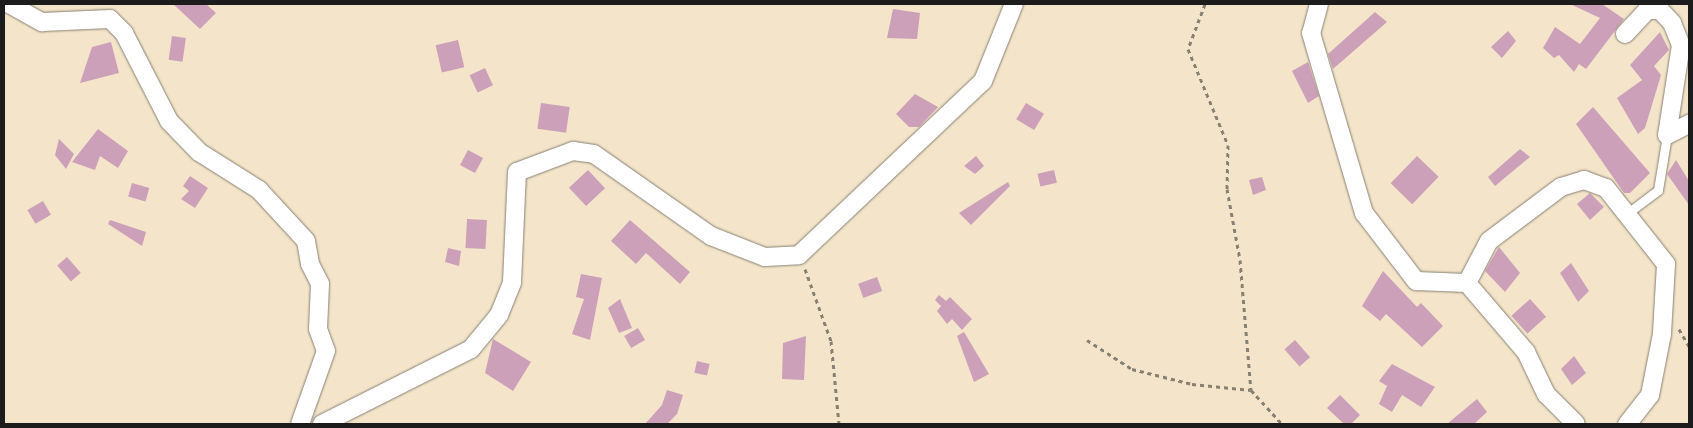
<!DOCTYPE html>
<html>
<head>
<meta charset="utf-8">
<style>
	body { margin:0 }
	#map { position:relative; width:1693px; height:428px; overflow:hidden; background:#f4e5ca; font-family:"Architects Daughter",sans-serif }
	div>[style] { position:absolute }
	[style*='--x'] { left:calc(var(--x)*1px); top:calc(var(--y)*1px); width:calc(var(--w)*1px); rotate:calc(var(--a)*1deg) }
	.building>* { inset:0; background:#cda0b9; transform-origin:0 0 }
	.path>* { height:3px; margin-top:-1.5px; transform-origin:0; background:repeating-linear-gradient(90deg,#888073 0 4px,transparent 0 8px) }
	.roads { filter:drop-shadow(0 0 1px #888073) drop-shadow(0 0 1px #888073) }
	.service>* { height:9px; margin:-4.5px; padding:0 4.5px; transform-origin:4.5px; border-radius:4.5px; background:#fff }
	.minor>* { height:18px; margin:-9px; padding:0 9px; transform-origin:9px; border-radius:9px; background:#fff }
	span { translate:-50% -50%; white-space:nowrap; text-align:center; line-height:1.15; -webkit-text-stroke:5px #fcf5e5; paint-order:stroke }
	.frame { position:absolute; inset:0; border:5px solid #1c1c1c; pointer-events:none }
</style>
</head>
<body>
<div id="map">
	<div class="building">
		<i style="clip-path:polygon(173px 4px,206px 4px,216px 13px,200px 29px)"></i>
		<i style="clip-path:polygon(1570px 4px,1602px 4px,1624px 19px,1586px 69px,1579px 64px,1574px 72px,1559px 55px,1554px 58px,1543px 48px,1555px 27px,1580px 44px,1600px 18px)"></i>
		<i style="clip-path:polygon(893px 9px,920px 13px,917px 39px,887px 38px)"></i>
		<i style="clip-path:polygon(1375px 12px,1387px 22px,1333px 69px,1328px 54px)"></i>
		<i style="clip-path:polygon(1508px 31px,1516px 41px,1502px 58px,1491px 47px)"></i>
		<i style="clip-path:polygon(1660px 32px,1669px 50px,1654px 66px,1661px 75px,1645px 128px,1638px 134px,1617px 98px,1642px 80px,1630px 65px)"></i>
		<i style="left:172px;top:36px;width:14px;height:24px;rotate:8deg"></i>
		<i style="left:458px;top:40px;width:28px;height:23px;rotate:77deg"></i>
		<i style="clip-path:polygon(111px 42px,119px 73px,80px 83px,92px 47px)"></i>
		<i style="clip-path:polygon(1308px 62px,1319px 96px,1308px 103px,1292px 71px)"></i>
		<i style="left:485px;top:68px;width:19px;height:17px;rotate:65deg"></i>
		<i style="clip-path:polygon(915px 94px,938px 107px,919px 127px,909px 127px,896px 114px)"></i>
		<i style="left:541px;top:103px;width:29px;height:26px;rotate:8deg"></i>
		<i style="left:1026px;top:103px;width:21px;height:19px;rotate:31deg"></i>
		<i style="clip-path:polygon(1593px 107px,1650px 173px,1630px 193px,1624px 193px,1576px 124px)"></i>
		<i style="clip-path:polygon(98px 129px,128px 151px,118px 168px,100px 156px,95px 170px,72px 162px)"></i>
		<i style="clip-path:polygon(59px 139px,74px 154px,66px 169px,55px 155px)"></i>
		<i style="clip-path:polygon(1520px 149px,1530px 157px,1495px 186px,1488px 177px)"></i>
		<i style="left:468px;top:150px;width:17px;height:17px;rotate:28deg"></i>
		<i style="clip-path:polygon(976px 156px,984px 166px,975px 174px,964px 166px)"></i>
		<i style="left:1417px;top:156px;width:30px;height:38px;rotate:44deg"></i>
		<i style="clip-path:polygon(1676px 160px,1689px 181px,1689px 205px,1667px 174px)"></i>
		<i style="left:588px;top:170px;width:25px;height:26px;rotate:47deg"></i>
		<i style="left:1054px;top:170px;width:13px;height:17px;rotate:77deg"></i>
		<i style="clip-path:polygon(190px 176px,208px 188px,195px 208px,181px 199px,189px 191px,183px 186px)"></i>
		<i style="clip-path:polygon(1262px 177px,1266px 190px,1253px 195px,1249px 180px)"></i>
		<i style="clip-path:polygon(1008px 182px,1010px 186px,971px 225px,959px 213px)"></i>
		<i style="left:132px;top:183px;width:18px;height:14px;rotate:16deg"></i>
		<i style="clip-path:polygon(1590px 193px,1604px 207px,1590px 220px,1577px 204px)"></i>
		<i style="left:43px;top:201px;width:16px;height:18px;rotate:60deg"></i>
		<i style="left:467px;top:219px;width:20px;height:29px;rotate:3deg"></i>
		<i style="clip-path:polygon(110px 220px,146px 232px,142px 246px,108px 224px)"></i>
		<i style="clip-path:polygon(630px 220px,690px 272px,680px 284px,646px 253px,636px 264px,611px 241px)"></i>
		<i style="clip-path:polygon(1499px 247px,1520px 273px,1505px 292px,1485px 271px)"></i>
		<i style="clip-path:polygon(448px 248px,461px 251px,459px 266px,445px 262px)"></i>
		<i style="left:67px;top:257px;width:21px;height:13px;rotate:49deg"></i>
		<i style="clip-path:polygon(1571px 263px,1589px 291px,1578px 302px,1560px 273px)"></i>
		<i style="clip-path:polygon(1383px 271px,1417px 307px,1421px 303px,1443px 326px,1422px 347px,1386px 314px,1380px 321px,1362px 306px)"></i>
		<i style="clip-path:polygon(581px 274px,602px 278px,590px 340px,572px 334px,584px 299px,576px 297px)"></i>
		<i style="left:877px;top:277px;width:15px;height:20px;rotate:70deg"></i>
		<i style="clip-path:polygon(939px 295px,946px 301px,950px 297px,972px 319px,962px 330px,952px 319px,947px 324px,937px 311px,941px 306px,935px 300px)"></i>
		<i style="clip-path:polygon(620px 299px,632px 328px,619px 333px,608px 308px)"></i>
		<i style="left:1530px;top:299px;width:24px;height:25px;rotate:48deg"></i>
		<i style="left:638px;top:328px;width:14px;height:16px;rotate:60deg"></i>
		<i style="clip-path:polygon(964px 332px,989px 374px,974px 382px,957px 336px)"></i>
		<i style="clip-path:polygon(806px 336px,804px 380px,782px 379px,783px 343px)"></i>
		<i style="clip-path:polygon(493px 339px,531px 362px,513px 391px,485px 373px)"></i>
		<i style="left:1295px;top:340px;width:23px;height:14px;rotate:49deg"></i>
		<i style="clip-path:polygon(1574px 356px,1586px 373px,1572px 385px,1561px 369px)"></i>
		<i style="left:697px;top:361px;width:13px;height:12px;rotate:13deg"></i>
		<i style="clip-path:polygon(1392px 364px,1435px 387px,1421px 407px,1402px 395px,1392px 412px,1379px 404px,1387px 386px,1379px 381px)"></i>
		<i style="clip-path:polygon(667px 390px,683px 395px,677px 414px,667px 424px,645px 424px,662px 405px)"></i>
		<i style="clip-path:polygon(1340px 395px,1360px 415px,1351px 424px,1344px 424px,1327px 408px)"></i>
		<i style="clip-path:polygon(1477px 399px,1487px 412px,1474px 424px,1447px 424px)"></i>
	</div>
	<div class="path">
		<i style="--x:1205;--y:4;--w:48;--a:110.7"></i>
		<i style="--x:1188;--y:49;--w:104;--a:67.4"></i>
		<i style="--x:1228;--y:145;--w:44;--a:91.3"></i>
		<i style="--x:1227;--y:189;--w:72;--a:79.6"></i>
		<i style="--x:1240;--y:260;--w:130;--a:85.2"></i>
		<i style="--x:1251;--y:390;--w:46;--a:47.6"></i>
		<i style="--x:805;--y:269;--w:77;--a:70.1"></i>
		<i style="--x:831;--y:341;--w:83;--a:84.5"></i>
		<i style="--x:1679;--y:329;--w:20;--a:60"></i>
		<i style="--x:1087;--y:340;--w:54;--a:32.8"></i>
		<i style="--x:1132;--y:369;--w:62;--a:14"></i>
		<i style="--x:1192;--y:384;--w:59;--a:5.8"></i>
	</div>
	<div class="roads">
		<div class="service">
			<i style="--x:1629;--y:212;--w:36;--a:-37"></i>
			<i style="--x:1658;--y:190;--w:56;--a:-80.7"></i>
		</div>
		<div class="minor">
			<i style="--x:9;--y:4;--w:38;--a:29"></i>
			<i style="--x:42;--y:22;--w:68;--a:-2.5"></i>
			<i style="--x:110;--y:19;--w:20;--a:45"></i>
			<i style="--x:124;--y:33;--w:99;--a:62.9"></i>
			<i style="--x:169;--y:121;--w:43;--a:45.9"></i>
			<i style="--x:199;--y:152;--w:71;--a:32.3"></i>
			<i style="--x:259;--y:190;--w:69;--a:47.3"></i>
			<i style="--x:306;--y:241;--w:23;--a:80"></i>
			<i style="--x:310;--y:264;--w:22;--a:63"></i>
			<i style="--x:320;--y:284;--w:45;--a:92.5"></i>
			<i style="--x:318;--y:329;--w:23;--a:70"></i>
			<i style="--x:326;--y:351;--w:77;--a:109.6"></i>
			<i style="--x:1319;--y:4;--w:30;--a:105"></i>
			<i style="--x:1311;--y:33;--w:188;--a:73.6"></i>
			<i style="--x:1364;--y:213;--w:86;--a:52.6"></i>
			<i style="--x:1416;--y:281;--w:51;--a:2.2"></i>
			<i style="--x:1467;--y:283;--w:91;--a:49.5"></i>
			<i style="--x:1526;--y:352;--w:47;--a:64.5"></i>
			<i style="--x:1546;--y:394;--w:42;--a:45"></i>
			<i style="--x:1625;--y:34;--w:33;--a:-47"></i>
			<i style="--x:1647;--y:10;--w:13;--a:0"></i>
			<i style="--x:1660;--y:10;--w:18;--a:47"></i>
			<i style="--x:1672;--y:23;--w:24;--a:68"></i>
			<i style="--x:1681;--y:45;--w:91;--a:98.8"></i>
			<i style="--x:1667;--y:135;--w:25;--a:-27"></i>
			<i style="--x:1467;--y:283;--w:47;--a:-62.4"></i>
			<i style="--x:1489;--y:241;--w:90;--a:-36.9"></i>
			<i style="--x:1561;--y:187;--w:24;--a:-17"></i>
			<i style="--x:1584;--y:180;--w:23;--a:20"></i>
			<i style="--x:1606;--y:188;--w:97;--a:51.7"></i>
			<i style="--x:1666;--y:264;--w:70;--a:93.3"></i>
			<i style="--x:1662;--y:334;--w:62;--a:101.1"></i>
			<i style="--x:1650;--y:395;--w:37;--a:128"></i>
			<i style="--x:322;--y:424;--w:167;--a:-26.7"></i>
			<i style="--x:471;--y:349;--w:44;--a:-50.5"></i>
			<i style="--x:499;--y:315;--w:35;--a:-68"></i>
			<i style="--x:512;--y:282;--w:110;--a:-87.4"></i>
			<i style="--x:517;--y:172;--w:60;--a:-20.6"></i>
			<i style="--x:573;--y:151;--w:21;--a:8"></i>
			<i style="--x:594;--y:154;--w:143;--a:35"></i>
			<i style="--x:711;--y:236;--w:58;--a:21.3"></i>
			<i style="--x:765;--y:257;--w:34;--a:-3"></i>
			<i style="--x:799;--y:255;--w:253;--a:-43.4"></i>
			<i style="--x:983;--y:81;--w:83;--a:-68.1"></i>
		</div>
	</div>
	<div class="frame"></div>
</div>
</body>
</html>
